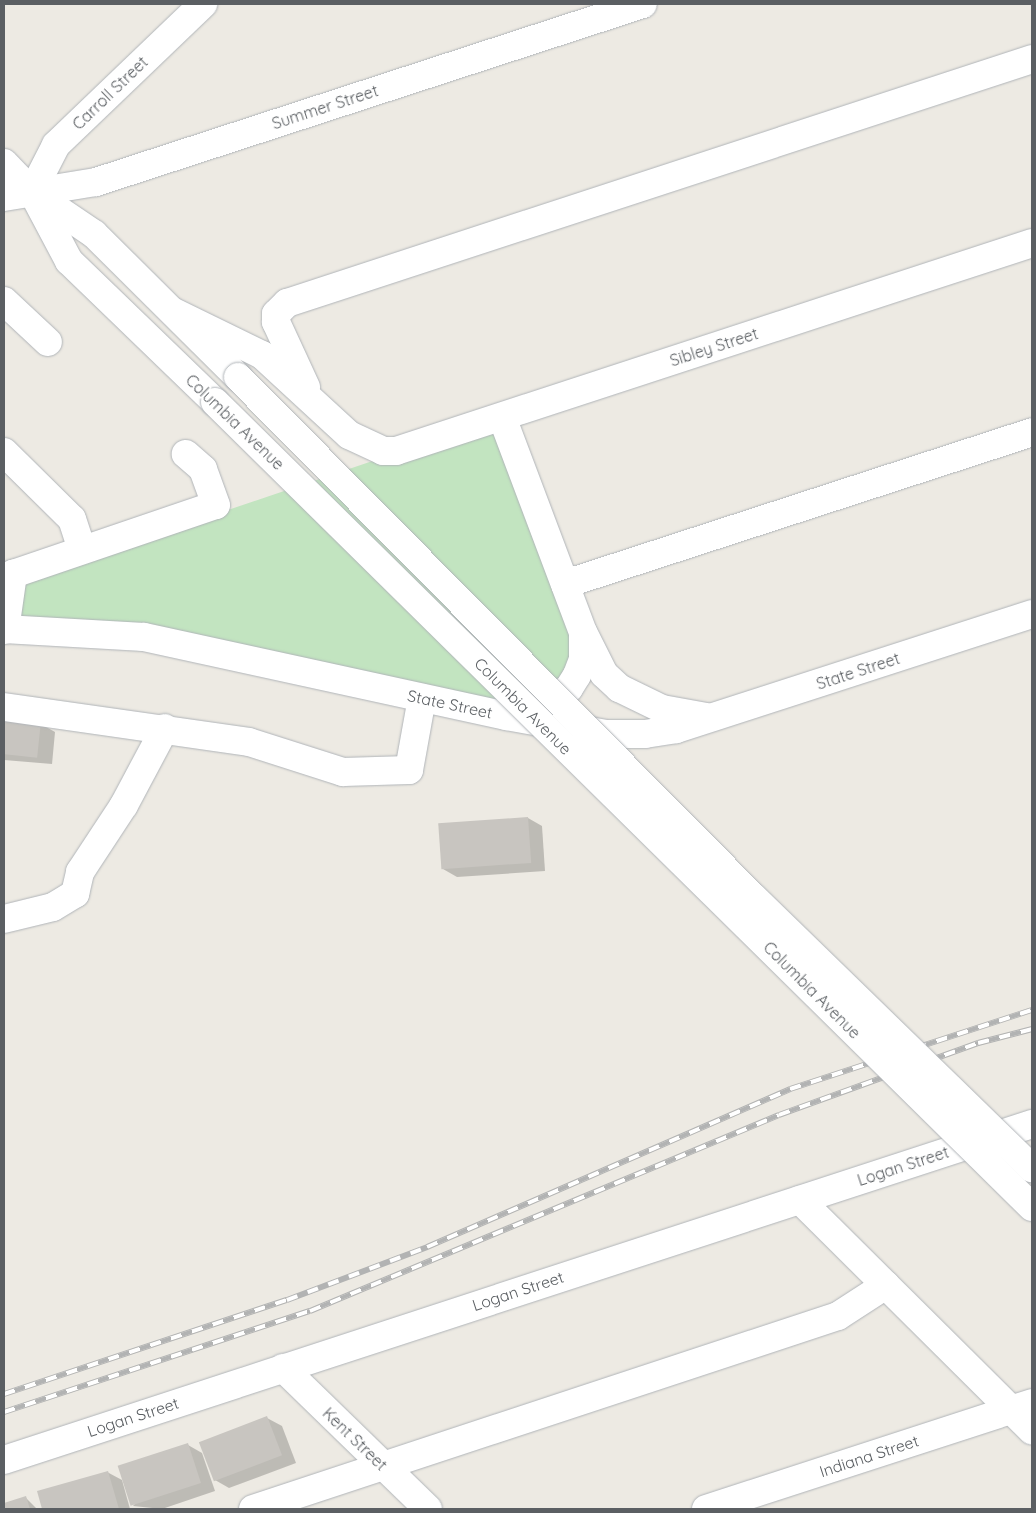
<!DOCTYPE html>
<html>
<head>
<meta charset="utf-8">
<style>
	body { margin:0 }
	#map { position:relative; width:1036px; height:1513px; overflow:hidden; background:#edeae3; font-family:Quicksand,sans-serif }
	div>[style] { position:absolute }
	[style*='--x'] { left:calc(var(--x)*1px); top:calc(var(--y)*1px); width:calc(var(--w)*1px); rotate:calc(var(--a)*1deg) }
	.green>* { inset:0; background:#c2e4c0 }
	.shadow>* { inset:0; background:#0003 }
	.building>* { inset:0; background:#c8c5c0; transform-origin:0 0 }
	.roads { filter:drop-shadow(0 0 1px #b0b4b8) drop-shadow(0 0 1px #b0b4b8) }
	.minor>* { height:28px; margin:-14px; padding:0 14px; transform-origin:14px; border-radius:14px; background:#fff }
	.rail>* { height:5.5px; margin-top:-2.75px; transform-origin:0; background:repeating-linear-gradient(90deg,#fff 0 11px,#b2b3b3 0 22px); box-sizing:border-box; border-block:1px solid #b2b3b3 }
	.bridges { filter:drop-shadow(0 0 1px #b0b4b8) drop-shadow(0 0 1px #b0b4b8) }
	.minor-bridge>* { height:28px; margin:-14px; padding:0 14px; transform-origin:14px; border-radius:14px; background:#fff }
	span { translate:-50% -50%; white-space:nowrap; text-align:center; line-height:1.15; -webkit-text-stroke:4px #fff; paint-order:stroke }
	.street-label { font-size:16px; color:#5b5f63 }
	.frame { position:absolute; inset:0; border:5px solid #5b5f63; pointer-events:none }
</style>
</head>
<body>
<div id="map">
	<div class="green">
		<i style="clip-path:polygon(502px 417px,583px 659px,537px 708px,189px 645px,4px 629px,4px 586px)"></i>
	</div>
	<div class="shadow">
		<i style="clip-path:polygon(4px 721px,41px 724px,55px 732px,52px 764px,4px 760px)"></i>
		<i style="clip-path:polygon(528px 818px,542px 826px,545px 871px,457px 877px,443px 869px)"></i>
		<i style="clip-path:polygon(267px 1418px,282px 1426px,296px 1463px,229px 1488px,215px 1480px)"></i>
		<i style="clip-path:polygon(188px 1445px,202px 1453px,215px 1491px,162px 1509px,133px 1506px)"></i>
		<i style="clip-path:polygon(107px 1472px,122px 1480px,130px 1509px,44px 1509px,39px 1492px)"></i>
		<i style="clip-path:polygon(26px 1498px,37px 1509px,4px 1509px,4px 1505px)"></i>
	</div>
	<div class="building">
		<i style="left:4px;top:719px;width:37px;height:35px;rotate:6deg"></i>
		<i style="left:528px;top:817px;width:46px;height:90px;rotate:86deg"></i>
		<i style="left:267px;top:1416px;width:42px;height:73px;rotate:69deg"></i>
		<i style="left:188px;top:1443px;width:42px;height:74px;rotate:72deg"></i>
		<i style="clip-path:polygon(108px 1471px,119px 1509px,42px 1509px,37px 1491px)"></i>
		<i style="clip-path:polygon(26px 1496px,30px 1509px,4px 1509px,4px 1503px)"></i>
	</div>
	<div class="roads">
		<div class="minor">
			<i style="--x:4;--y:163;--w:40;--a:46"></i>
			<i style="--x:32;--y:192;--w:75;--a:34.1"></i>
			<i style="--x:94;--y:234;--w:203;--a:44.8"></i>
			<i style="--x:32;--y:192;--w:53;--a:-62.9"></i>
			<i style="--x:56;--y:145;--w:204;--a:-43.8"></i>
			<i style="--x:34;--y:195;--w:75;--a:62.1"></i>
			<i style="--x:69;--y:261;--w:203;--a:44"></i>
			<i style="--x:4;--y:197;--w:93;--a:-9.3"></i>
			<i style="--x:96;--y:182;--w:575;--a:-18.03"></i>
			<i style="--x:4;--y:301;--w:60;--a:43"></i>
			<i style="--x:174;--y:312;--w:98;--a:26"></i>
			<i style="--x:262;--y:355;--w:118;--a:42.6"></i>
			<i style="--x:349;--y:435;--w:38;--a:25"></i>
			<i style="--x:383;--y:451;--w:13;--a:0"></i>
			<i style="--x:396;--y:451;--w:669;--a:-18.11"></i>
			<i style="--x:306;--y:387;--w:72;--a:-114.8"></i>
			<i style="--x:276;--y:322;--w:8;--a:-90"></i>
			<i style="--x:276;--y:314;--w:16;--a:-45"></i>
			<i style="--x:287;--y:303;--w:784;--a:-18.13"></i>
			<i style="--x:502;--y:417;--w:230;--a:69.4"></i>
			<i style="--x:583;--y:632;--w:47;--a:63.4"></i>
			<i style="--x:604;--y:674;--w:21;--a:43"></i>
			<i style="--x:619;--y:688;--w:48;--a:26"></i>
			<i style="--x:662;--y:709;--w:45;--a:10.3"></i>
			<i style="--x:4;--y:452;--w:95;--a:44.6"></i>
			<i style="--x:72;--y:519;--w:32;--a:72"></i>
			<i style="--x:565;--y:584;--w:491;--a:-18"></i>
			<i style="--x:4;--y:629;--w:140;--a:3.3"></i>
			<i style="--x:144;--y:637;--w:371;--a:12.3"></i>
			<i style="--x:506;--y:716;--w:102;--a:10.2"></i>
			<i style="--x:606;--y:734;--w:39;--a:0"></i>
			<i style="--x:645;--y:734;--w:31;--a:-9"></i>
			<i style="--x:676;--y:729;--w:374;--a:-17.9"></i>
			<i style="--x:5;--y:630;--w:57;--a:-81.9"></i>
			<i style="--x:13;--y:574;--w:214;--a:-18.8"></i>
			<i style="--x:216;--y:505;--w:38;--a:-110"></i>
			<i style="--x:203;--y:469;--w:23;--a:-139"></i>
			<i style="--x:4;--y:707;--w:247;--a:8.1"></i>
			<i style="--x:249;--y:742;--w:99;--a:17.7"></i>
			<i style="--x:343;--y:772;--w:66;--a:-1.7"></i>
			<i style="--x:409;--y:770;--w:73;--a:-79.8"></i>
			<i style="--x:537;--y:709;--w:38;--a:-33"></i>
			<i style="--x:569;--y:688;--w:15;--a:-58"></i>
			<i style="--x:577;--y:675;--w:17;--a:-69"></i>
			<i style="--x:583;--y:659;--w:26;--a:-90"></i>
			<i style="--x:4;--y:919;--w:50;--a:-13.8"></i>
			<i style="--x:53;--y:907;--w:26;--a:-31"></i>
			<i style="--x:75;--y:894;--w:23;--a:-77"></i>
			<i style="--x:80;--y:872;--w:80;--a:-56.7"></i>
			<i style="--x:124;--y:805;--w:87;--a:-62"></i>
			<i style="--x:800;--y:1200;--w:327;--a:44.8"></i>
			<i style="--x:283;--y:1368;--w:202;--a:44.2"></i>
			<i style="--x:4;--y:1460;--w:1082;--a:-18.1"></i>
			<i style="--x:253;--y:1509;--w:616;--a:-18.26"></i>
			<i style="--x:838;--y:1316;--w:57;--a:-32.9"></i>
			<i style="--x:706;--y:1509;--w:343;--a:-18"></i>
		</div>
	</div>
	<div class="rail">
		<i style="--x:4;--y:1394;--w:298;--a:-18.4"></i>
		<i style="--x:287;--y:1300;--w:150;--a:-20.7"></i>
		<i style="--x:427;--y:1247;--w:396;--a:-23.5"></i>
		<i style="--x:790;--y:1089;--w:255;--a:-18.1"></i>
		<i style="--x:4;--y:1412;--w:322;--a:-18.3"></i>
		<i style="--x:310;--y:1311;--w:508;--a:-22.68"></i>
		<i style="--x:779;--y:1115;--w:212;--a:-19.9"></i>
		<i style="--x:978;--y:1043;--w:56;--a:-14.5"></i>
	</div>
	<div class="bridges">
		<div class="minor-bridge">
			<i style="--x:238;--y:377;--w:732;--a:45.28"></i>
			<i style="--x:753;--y:897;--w:389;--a:44.2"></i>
			<i style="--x:215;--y:402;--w:1147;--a:44.58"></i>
		</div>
	</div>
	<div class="street-label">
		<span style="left:110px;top:93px;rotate:-44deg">Carroll Street</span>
		<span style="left:325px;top:107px;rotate:-18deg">Summer Street</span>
		<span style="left:714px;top:347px;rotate:-18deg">Sibley Street</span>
		<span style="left:235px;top:422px;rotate:44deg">Columbia Avenue</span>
		<span style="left:858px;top:671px;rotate:-18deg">State Street</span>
		<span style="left:450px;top:704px;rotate:12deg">State Street</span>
		<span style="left:523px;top:706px;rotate:45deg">Columbia Avenue</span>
		<span style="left:812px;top:990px;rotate:45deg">Columbia Avenue</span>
		<span style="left:903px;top:1166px;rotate:-18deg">Logan Street</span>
		<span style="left:518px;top:1291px;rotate:-18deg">Logan Street</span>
		<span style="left:133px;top:1417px;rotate:-18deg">Logan Street</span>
		<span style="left:355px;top:1439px;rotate:44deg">Kent Street</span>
		<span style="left:869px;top:1456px;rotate:-18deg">Indiana Street</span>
	</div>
	<div class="frame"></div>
</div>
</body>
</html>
